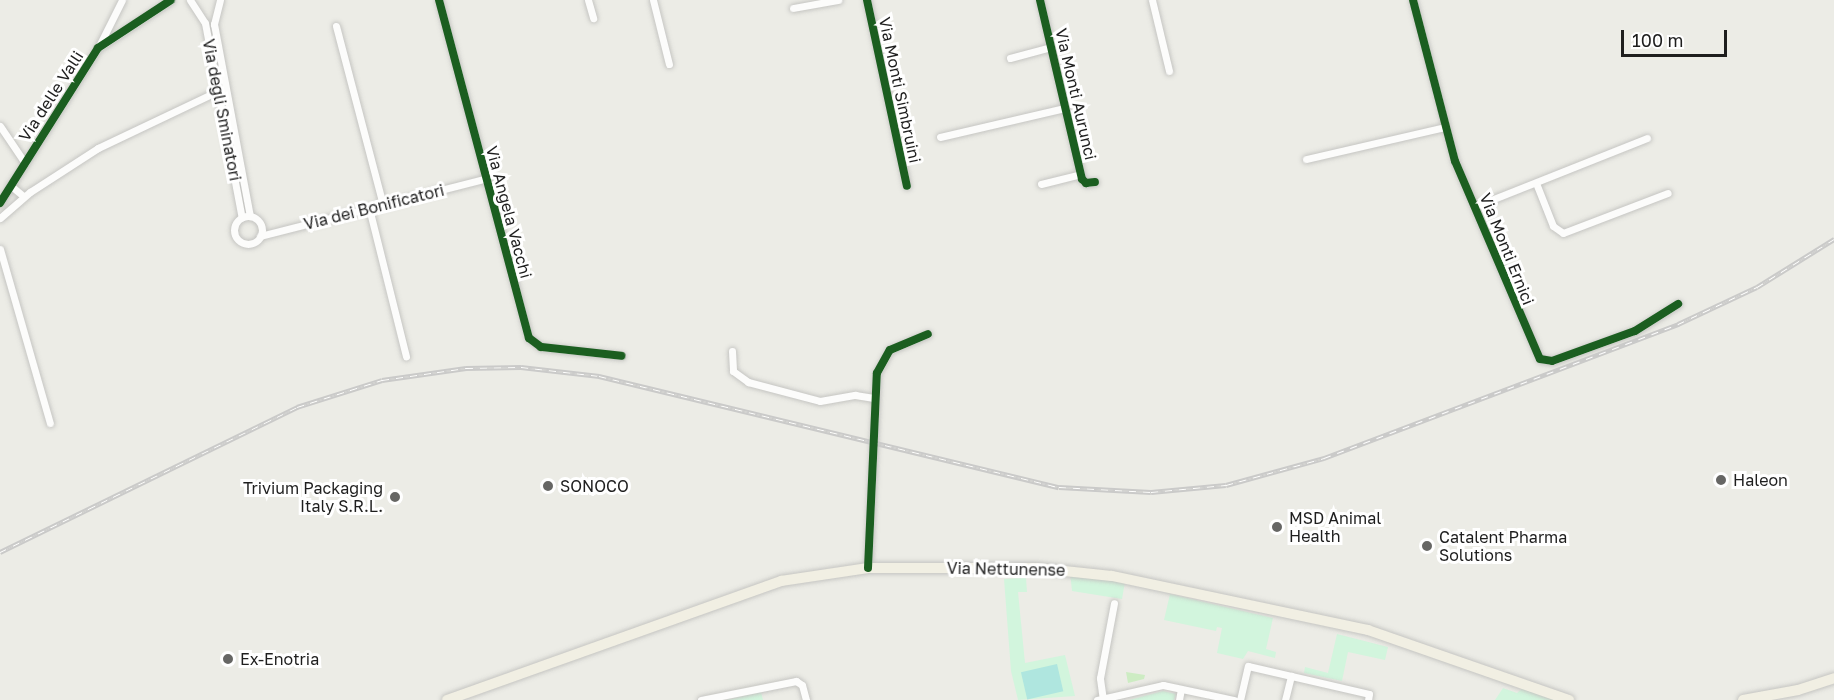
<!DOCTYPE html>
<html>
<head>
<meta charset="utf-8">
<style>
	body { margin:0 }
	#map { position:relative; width:1834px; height:700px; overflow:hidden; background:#ecece6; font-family:"Golos Text",sans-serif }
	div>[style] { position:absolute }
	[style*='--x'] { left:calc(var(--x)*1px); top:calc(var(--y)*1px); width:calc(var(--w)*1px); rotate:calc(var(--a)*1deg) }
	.grass>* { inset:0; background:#cdecc3 }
	.park>* { inset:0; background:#d2f5dd }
	.pitch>* { inset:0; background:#afe6df; transform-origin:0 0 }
	.roads { filter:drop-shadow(0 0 2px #c5c5c2) drop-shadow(0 0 2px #c5c5c2) }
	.minor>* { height:7px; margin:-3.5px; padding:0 3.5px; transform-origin:3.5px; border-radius:3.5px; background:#fcfcfb }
	.minor>.ring { margin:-3.5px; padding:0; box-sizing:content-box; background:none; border:7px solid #fcfcfb; border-radius:50% }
	.primary>* { height:10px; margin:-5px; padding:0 5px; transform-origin:5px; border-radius:5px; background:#f1efe3 }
	.rail>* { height:4.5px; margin-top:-2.25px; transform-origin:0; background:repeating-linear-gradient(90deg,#fff 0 7px,#cacac9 0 14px); box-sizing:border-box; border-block:2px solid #cacac9 }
	.cycleway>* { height:8px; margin:-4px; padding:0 4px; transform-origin:4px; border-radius:4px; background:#1b5e20 }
	.dots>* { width:16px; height:16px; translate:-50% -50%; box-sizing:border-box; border:3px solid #fff; border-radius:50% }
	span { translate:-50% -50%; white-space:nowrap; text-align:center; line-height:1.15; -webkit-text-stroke:6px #fff; paint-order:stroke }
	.street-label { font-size:16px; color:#1e1e1e }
	.poi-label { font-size:16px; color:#1e1e1e }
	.left { translate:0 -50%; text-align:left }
	.right { translate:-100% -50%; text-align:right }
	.scale { position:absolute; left:1621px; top:30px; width:106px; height:27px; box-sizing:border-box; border:3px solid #1e1e1e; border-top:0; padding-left:8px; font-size:18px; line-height:21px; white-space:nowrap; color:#1e1e1e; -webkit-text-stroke:4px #fff; paint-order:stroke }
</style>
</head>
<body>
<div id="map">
	<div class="grass">
		<i style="clip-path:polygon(1126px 672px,1145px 675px,1144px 679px,1128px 683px)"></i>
	</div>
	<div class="park">
		<i style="clip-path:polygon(1070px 572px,1125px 582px,1122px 599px,1072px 591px)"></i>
		<i style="clip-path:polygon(1026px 578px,1027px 592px,1018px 592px,1025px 663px,1065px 655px,1075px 696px,1018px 700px,1011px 671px,1004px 579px)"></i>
		<i style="clip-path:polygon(1170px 594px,1273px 618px,1266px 649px,1276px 652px,1275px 658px,1248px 651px,1243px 659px,1217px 653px,1222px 628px,1217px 627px,1216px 631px,1164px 620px)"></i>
		<i style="clip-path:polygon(1337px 634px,1388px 647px,1385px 660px,1348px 652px,1342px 681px,1304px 673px,1305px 667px,1328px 673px)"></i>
		<i style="clip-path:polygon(1503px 688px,1517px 693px,1523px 688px,1556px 700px,1495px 700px)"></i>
		<i style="clip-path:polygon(1163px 691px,1176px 694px,1174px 700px,1129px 700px)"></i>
		<i style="clip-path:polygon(761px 692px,763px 700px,726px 700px)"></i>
	</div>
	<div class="pitch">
		<i style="left:1057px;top:664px;width:28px;height:37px;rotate:77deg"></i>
	</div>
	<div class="roads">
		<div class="minor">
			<i style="--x:190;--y:0;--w:27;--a:57"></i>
			<i style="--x:205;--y:23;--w:198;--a:79.3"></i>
			<i style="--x:220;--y:0;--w:25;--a:104"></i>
			<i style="--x:214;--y:24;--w:195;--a:79.4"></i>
			<i style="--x:439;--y:0;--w:350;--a:75.1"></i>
			<i style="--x:529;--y:338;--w:15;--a:37"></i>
			<i style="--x:541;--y:347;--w:81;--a:6.3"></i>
			<i style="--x:588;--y:0;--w:19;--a:74"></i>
			<i style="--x:653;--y:0;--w:66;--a:76"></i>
			<i style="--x:867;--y:0;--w:190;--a:77.9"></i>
			<i style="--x:1040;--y:0;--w:184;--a:76.8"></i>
			<i style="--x:1082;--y:179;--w:6;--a:45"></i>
			<i style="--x:1086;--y:183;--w:9;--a:-6"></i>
			<i style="--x:1152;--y:0;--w:73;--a:76.5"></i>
			<i style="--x:1413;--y:0;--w:166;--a:75.4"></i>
			<i style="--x:1455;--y:161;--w:215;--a:66.8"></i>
			<i style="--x:1540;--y:359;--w:12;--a:9"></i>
			<i style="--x:1552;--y:361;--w:88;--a:-19.9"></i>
			<i style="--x:1635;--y:331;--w:51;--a:-32.1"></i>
			<i style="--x:793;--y:8;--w:46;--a:-10.1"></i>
			<i style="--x:336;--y:26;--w:185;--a:75.3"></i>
			<i style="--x:99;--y:46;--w:51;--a:-63.4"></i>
			<i style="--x:1010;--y:58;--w:42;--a:-15"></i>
			<i style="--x:0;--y:126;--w:45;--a:56"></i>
			<i style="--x:940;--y:137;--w:128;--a:-13.1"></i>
			<i style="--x:1306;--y:159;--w:143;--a:-13"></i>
			<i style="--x:1536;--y:183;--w:46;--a:68.4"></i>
			<i style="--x:1553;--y:226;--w:12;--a:35"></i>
			<i style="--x:1563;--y:233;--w:112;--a:-20.9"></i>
			<i style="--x:1041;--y:184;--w:41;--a:-14"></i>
			<i style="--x:10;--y:185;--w:17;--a:40"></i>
			<i style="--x:0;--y:203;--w:183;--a:-57.7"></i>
			<i style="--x:98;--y:48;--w:87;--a:-33.3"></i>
			<i style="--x:1476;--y:206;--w:184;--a:-21.7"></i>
			<i style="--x:369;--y:208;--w:153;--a:76"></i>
			<i class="ring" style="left:234px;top:216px;width:21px;height:21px"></i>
			<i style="--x:0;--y:218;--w:40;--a:-41"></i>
			<i style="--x:30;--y:192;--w:81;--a:-32.9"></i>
			<i style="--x:98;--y:148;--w:133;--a:-25.4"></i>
			<i style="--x:260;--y:236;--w:234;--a:-14.3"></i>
			<i style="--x:0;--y:249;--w:181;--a:74"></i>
			<i style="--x:732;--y:351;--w:20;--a:87"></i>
			<i style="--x:733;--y:371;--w:19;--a:36"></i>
			<i style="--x:748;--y:382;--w:74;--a:14.8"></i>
			<i style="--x:820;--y:401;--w:36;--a:-10"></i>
			<i style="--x:855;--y:395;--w:19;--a:9"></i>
			<i style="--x:868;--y:568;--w:195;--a:-87.4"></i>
			<i style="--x:877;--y:373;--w:26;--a:-61"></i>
			<i style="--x:890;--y:350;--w:41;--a:-22.8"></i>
			<i style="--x:701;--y:700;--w:97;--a:-11.3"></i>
			<i style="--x:796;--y:681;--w:7;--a:34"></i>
			<i style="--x:802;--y:685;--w:16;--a:75"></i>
			<i style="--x:1097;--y:700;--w:68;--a:-12.8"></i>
			<i style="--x:1163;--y:685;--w:73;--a:11.9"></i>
			<i style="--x:1103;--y:700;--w:22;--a:-98"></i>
			<i style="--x:1100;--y:678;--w:76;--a:-79.4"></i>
			<i style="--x:1179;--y:700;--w:11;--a:-80"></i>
			<i style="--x:1240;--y:700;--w:35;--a:-77"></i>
			<i style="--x:1248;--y:666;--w:124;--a:13"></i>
			<i style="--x:1369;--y:694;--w:6;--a:99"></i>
			<i style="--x:1285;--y:700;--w:25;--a:-76"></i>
		</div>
		<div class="primary">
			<i style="--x:447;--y:700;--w:355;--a:-19.6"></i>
			<i style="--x:781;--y:581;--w:88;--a:-8.5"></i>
			<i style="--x:868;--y:568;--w:168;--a:0"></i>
			<i style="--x:1036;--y:568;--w:76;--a:6"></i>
			<i style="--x:1112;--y:576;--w:262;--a:11.9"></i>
			<i style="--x:1368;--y:630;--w:213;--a:19.2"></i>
			<i style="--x:1743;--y:700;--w:56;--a:-10.3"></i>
			<i style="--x:1798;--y:690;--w:38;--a:-18"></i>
		</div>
	</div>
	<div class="rail">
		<i style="--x:0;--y:552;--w:331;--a:-26"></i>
		<i style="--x:297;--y:407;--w:89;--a:-17.6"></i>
		<i style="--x:382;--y:380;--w:85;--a:-8.1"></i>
		<i style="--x:466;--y:368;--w:55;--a:-1"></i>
		<i style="--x:521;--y:367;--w:79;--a:6.6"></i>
		<i style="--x:599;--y:376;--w:473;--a:13.6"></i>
		<i style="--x:1059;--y:487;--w:92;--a:3.1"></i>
		<i style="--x:1151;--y:492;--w:75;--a:-5.3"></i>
		<i style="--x:1226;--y:485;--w:102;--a:-15.4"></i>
		<i style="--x:1324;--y:458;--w:379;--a:-20.7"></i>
		<i style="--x:1678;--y:324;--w:87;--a:-25.1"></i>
		<i style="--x:1757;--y:287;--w:91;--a:-31.9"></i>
	</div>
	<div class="cycleway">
		<i style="--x:439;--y:0;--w:350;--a:75.1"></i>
		<i style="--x:529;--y:338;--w:15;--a:37"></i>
		<i style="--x:541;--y:347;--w:81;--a:6.3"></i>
		<i style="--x:867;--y:0;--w:190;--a:77.9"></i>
		<i style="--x:1040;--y:0;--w:184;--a:76.8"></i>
		<i style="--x:1082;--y:179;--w:6;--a:45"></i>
		<i style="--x:1086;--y:183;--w:9;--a:-6"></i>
		<i style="--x:1413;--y:0;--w:166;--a:75.4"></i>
		<i style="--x:1455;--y:161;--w:215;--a:66.8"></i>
		<i style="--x:1540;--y:359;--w:12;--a:9"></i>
		<i style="--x:1552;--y:361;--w:88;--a:-19.9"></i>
		<i style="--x:1635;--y:331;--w:51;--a:-32.1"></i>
		<i style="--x:0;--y:203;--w:183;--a:-57.7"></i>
		<i style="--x:98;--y:48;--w:87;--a:-33.3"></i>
		<i style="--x:868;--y:568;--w:195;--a:-87.4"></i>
		<i style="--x:877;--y:373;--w:26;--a:-61"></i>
		<i style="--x:890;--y:350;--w:41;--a:-22.8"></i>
	</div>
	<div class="dots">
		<i style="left:1721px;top:480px;background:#666664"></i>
		<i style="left:548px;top:486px;background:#666664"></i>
		<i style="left:395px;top:497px;background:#666664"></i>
		<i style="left:1277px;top:527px;background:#666664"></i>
		<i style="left:1427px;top:546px;background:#666664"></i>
		<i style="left:228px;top:659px;background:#666664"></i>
	</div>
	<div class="street-label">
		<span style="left:900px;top:90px;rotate:78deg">Via Monti Simbruini</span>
		<span style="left:1076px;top:94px;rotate:77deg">Via Monti Aurunci</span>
		<span style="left:51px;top:96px;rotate:-57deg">Via delle Valli</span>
		<span style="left:222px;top:110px;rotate:79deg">Via degli Sminatori</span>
		<span style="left:374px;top:207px;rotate:-14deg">Via dei Bonificatori</span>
		<span style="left:509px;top:212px;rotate:75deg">Via Angela Vacchi</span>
		<span style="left:1507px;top:249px;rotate:68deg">Via Monti Ernici</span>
		<span style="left:1006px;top:569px;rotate:1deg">Via Nettunense</span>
	</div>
	<div class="poi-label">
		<span class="left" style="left:1733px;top:480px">Haleon</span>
		<span class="left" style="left:560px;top:486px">SONOCO</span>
		<span class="right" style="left:383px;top:497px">Trivium Packaging<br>Italy S.R.L.</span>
		<span class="left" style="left:1289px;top:527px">MSD Animal<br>Health</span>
		<span class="left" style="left:1439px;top:546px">Catalent Pharma<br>Solutions</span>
		<span class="left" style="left:240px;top:659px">Ex-Enotria</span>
	</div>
	<div class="scale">100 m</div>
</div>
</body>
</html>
